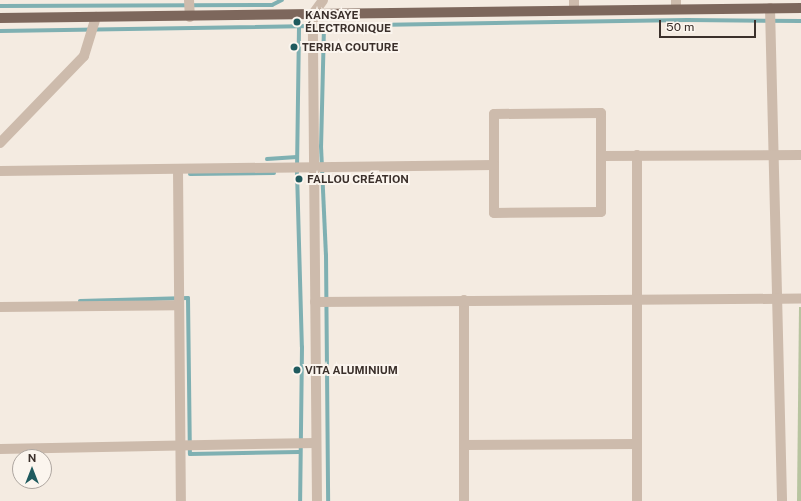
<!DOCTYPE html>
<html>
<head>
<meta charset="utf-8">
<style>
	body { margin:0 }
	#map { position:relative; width:801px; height:501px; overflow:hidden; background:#f4ebe1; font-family:"Public Sans",sans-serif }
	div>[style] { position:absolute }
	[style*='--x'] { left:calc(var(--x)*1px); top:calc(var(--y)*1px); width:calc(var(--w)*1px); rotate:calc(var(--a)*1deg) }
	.green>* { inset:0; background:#b8c4a0 }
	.stream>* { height:4px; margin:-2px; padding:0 2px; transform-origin:2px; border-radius:2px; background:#7fb0b2 }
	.minor>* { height:10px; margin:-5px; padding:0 5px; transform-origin:5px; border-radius:5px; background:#cdbbac }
	.major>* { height:10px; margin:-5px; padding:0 5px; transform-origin:5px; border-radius:5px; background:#7d675c }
	.dots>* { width:11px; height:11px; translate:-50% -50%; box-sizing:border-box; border:2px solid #fbf5ee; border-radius:50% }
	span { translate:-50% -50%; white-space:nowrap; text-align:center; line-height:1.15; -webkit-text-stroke:4px #fbf5ee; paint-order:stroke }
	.poi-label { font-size:11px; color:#3b302b; font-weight:700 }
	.left { translate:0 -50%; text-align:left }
	.north { position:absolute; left:12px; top:449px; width:40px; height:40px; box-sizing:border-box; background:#fbf5ee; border:1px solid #aea6a0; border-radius:50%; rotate:0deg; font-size:11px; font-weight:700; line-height:16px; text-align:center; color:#3b302b }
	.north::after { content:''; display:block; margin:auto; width:14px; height:18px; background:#1f5a5e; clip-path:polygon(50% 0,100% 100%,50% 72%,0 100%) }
	.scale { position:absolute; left:659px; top:20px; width:97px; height:18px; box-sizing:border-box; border:2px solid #3b302b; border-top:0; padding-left:5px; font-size:12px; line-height:14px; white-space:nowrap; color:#3b302b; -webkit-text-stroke:3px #fbf5ee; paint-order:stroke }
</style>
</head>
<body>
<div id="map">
	<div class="green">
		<i style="clip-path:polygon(799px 307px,801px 307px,801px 501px,797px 501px)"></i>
	</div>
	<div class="stream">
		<i style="--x:0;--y:6;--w:272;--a:-0.2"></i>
		<i style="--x:272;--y:5;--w:11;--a:-27"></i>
		<i style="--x:324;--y:26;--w:120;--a:91.4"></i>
		<i style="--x:321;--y:146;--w:109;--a:87.4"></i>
		<i style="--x:326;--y:255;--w:246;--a:89.5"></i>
		<i style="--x:299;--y:27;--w:145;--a:90.8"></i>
		<i style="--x:297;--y:172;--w:175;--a:88.4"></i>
		<i style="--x:302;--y:347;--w:154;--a:90.7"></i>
		<i style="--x:0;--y:31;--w:687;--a:-0.92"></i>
		<i style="--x:687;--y:20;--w:114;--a:0.5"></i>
		<i style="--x:267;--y:159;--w:30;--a:-4"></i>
		<i style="--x:190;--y:174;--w:84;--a:-0.7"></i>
		<i style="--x:80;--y:301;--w:108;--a:-1.6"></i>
		<i style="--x:188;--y:298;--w:156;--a:89.3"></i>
		<i style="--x:190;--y:454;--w:109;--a:-1.1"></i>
	</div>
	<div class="minor">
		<i style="--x:189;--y:0;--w:17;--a:87"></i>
		<i style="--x:574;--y:0;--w:9;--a:90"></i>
		<i style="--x:676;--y:0;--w:9;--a:90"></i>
		<i style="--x:770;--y:8;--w:493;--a:88.6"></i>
		<i style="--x:601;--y:113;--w:99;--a:90"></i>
		<i style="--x:601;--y:212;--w:107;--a:179.5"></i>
		<i style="--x:494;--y:213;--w:99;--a:-90"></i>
		<i style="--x:494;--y:114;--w:107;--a:-0.5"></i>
		<i style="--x:0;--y:143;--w:121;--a:-46"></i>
		<i style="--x:84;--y:56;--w:41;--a:-72.9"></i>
		<i style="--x:637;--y:155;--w:346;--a:90"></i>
		<i style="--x:601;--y:156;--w:200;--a:-0.3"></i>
		<i style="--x:178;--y:170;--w:331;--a:89.5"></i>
		<i style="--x:0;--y:171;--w:494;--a:-0.7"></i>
		<i style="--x:464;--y:300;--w:201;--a:90"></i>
		<i style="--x:315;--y:302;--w:486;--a:-0.4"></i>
		<i style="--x:0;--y:307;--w:179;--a:-0.6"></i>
		<i style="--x:464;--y:445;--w:173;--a:-0.3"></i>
		<i style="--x:0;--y:449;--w:316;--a:-1.1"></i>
		<i style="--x:317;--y:501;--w:487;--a:-90.5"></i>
		<i style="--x:313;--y:14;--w:17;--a:-54"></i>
	</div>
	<div class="major">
		<i style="--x:0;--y:18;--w:801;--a:-0.72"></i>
	</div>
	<div class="dots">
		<i style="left:297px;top:22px;background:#1f5a5e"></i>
		<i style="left:294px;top:47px;background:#1f5a5e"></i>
		<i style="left:299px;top:179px;background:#1f5a5e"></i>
		<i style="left:297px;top:370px;background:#1f5a5e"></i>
	</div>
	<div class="poi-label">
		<span class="left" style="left:305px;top:22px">KANSAYE<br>ÉLECTRONIQUE</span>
		<span class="left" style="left:302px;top:47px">TERRIA COUTURE</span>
		<span class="left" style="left:307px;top:179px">FALLOU CRÉATION</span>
		<span class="left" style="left:305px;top:370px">VITA ALUMINIUM</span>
	</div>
	<div class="north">N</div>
	<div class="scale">50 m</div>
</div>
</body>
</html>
